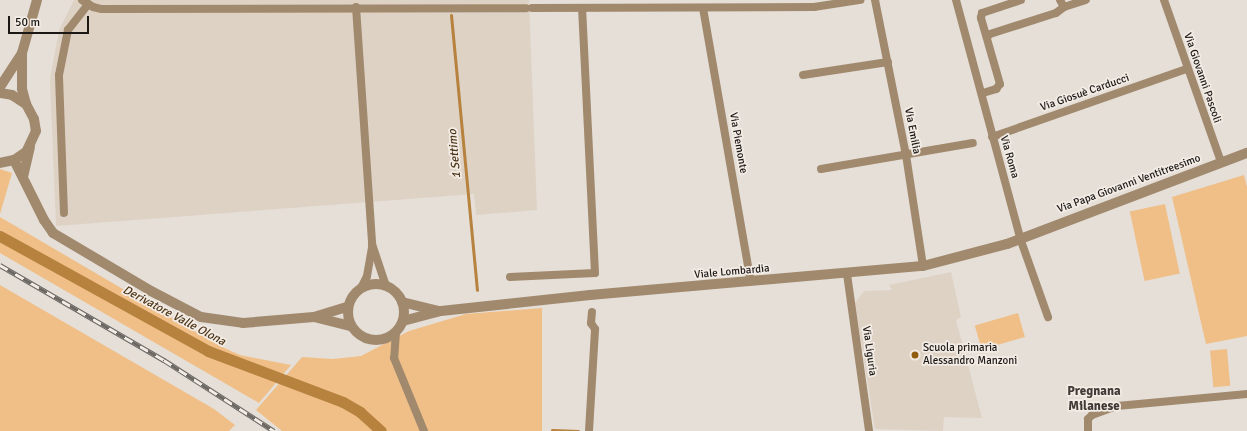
<!DOCTYPE html>
<html>
<head>
<meta charset="utf-8">
<style>
	body { margin:0 }
	#map { position:relative; width:1247px; height:431px; overflow:hidden; background:#e5dfd8; font-family:Signika,sans-serif }
	div>[style] { position:absolute }
	[style*='--x'] { left:calc(var(--x)*1px); top:calc(var(--y)*1px); width:calc(var(--w)*1px); rotate:calc(var(--a)*1deg) }
	.built>* { inset:0; background:#ded2c5 }
	.green>* { inset:0; background:#f0bf87; transform-origin:0 0 }
	.stream>* { height:3px; margin:-1.5px; padding:0 1.5px; transform-origin:1.5px; border-radius:1.5px; background:#b7813e }
	.canal>* { height:11px; margin:-5.5px; padding:0 5.5px; transform-origin:5.5px; border-radius:5.5px; background:#b7813e }
	.minor>* { height:8px; margin:-4px; padding:0 4px; transform-origin:4px; border-radius:4px; background:#a1896e }
	.tertiary>* { height:10px; margin:-5px; padding:0 5px; transform-origin:5px; border-radius:5px; background:#a1896e }
	.tertiary>.ring { margin:-5px; padding:0; box-sizing:content-box; background:none; border:10px solid #a1896e; border-radius:50% }
	.rail>* { height:4.5px; margin-top:-2.25px; transform-origin:0; background:repeating-linear-gradient(90deg,#f3ece5 0 9px,#6b6763 0 18px); box-sizing:border-box; border-block:1px solid #6b6763 }
	.dots>* { width:11px; height:11px; translate:-50% -50%; box-sizing:border-box; border:2px solid #f3ece5; border-radius:50% }
	span { translate:-50% -50%; white-space:nowrap; text-align:center; line-height:1.15; -webkit-text-stroke:3.5px #f3ece5; paint-order:stroke }
	.street-label { font-size:11px; color:#1a1715 }
	.poi-label { font-size:11px; color:#1a1715 }
	.left { translate:0 -50%; text-align:left }
	.water-label { font-size:12px; color:#4c3518; font-style:italic }
	.quarter-label { font-size:13px; color:#3f3a35; font-weight:700 }
	.scale { position:absolute; left:8px; top:16px; width:81px; height:18px; box-sizing:border-box; border:2px solid #1a1715; border-top:0; padding-left:5px; font-size:12px; line-height:14px; white-space:nowrap; color:#1a1715; -webkit-text-stroke:3px #f3ece5; paint-order:stroke }
</style>
</head>
<body>
<div id="map">
	<div class="built">
		<i style="clip-path:polygon(74px 0,529px 0,537px 210px,476px 215px,474px 194px,56px 226px,50px 79px,59px 30px)"></i>
		<i style="clip-path:polygon(951px 272px,961px 317px,956px 320px,982px 418px,944px 417px,943px 431px,875px 429px,855px 303px,864px 291px,892px 290px,889px 285px)"></i>
	</div>
	<div class="green">
		<i style="clip-path:polygon(0 169px,12px 173px,0 214px)"></i>
		<i style="clip-path:polygon(1244px 175px,1247px 187px,1247px 336px,1206px 344px,1172px 197px)"></i>
		<i style="left:1165px;top:204px;width:71px;height:36px;rotate:78deg"></i>
		<i style="clip-path:polygon(0 217px,220px 346px,240px 355px,291px 365px,259px 403px,0 253px)"></i>
		<i style="clip-path:polygon(0 285px,214px 409px,235px 425px,229px 431px,0 431px)"></i>
		<i style="clip-path:polygon(542px 308px,542px 431px,282px 431px,256px 410px,302px 357px,333px 359px,361px 356px,409px 331px,466px 314px)"></i>
		<i style="left:1018px;top:313px;width:25px;height:45px;rotate:74deg"></i>
		<i style="left:1227px;top:349px;width:37px;height:17px;rotate:85deg"></i>
	</div>
	<div class="stream">
		<i style="--x:451;--y:15;--w:276;--a:84.6"></i>
		<i style="--x:552;--y:430;--w:26;--a:2"></i>
	</div>
	<div class="canal">
		<i style="--x:0;--y:236;--w:238;--a:28.9"></i>
		<i style="--x:208;--y:351;--w:144;--a:20.7"></i>
		<i style="--x:343;--y:402;--w:20;--a:30"></i>
		<i style="--x:360;--y:412;--w:28;--a:42"></i>
	</div>
	<div class="minor">
		<i style="--x:82;--y:0;--w:13;--a:32"></i>
		<i style="--x:93;--y:7;--w:9;--a:13"></i>
		<i style="--x:102;--y:9;--w:424;--a:-0.1"></i>
		<i style="--x:875;--y:0;--w:158;--a:78.7"></i>
		<i style="--x:906;--y:155;--w:112;--a:81.3"></i>
		<i style="--x:956;--y:0;--w:246;--a:74.9"></i>
		<i style="--x:1020;--y:238;--w:84;--a:70.5"></i>
		<i style="--x:1164;--y:0;--w:172;--a:70.6"></i>
		<i style="--x:356;--y:7;--w:238;--a:86.1"></i>
		<i style="--x:372;--y:244;--w:44;--a:71.6"></i>
		<i style="--x:1064;--y:7;--w:23;--a:-18"></i>
		<i style="--x:532;--y:8;--w:282;--a:-0.2"></i>
		<i style="--x:814;--y:7;--w:47;--a:-8.7"></i>
		<i style="--x:703;--y:8;--w:278;--a:80.1"></i>
		<i style="--x:987;--y:37;--w:4;--a:-45"></i>
		<i style="--x:990;--y:34;--w:69;--a:-17.7"></i>
		<i style="--x:1056;--y:13;--w:10;--a:-37"></i>
		<i style="--x:1064;--y:7;--w:8;--a:-120"></i>
		<i style="--x:803;--y:75;--w:86;--a:-8.7"></i>
		<i style="--x:983;--y:93;--w:14;--a:-17"></i>
		<i style="--x:996;--y:89;--w:6;--a:-51"></i>
		<i style="--x:1000;--y:84;--w:69;--a:-106.1"></i>
		<i style="--x:981;--y:18;--w:5;--a:-79"></i>
		<i style="--x:982;--y:13;--w:41;--a:-18.4"></i>
		<i style="--x:992;--y:137;--w:206;--a:-19.3"></i>
		<i style="--x:821;--y:169;--w:154;--a:-9.7"></i>
		<i style="--x:64;--y:213;--w:138;--a:-92.1"></i>
		<i style="--x:59;--y:75;--w:46;--a:-78.7"></i>
		<i style="--x:68;--y:30;--w:33;--a:-52"></i>
		<i style="--x:847;--y:274;--w:159;--a:82"></i>
		<i style="--x:510;--y:277;--w:85;--a:-2.7"></i>
		<i style="--x:595;--y:273;--w:265;--a:-92.8"></i>
		<i style="--x:361;--y:288;--w:13;--a:-63"></i>
		<i style="--x:367;--y:276;--w:29;--a:-80"></i>
		<i style="--x:396;--y:332;--w:26;--a:94"></i>
		<i style="--x:394;--y:358;--w:79;--a:67.7"></i>
		<i style="--x:589;--y:431;--w:102;--a:-86.6"></i>
		<i style="--x:595;--y:329;--w:7;--a:-124"></i>
		<i style="--x:591;--y:323;--w:11;--a:-85"></i>
		<i style="--x:1088;--y:431;--w:12;--a:-90"></i>
		<i style="--x:1088;--y:419;--w:6;--a:-45"></i>
		<i style="--x:1092;--y:415;--w:27;--a:-20"></i>
		<i style="--x:1117;--y:406;--w:131;--a:-5.3"></i>
	</div>
	<div class="tertiary">
		<i style="--x:0;--y:87;--w:38;--a:-57"></i>
		<i style="--x:0;--y:93;--w:12;--a:9"></i>
		<i style="--x:12;--y:95;--w:17;--a:33"></i>
		<i style="--x:26;--y:104;--w:17;--a:62"></i>
		<i style="--x:34;--y:119;--w:12;--a:81"></i>
		<i style="--x:36;--y:131;--w:23;--a:115"></i>
		<i style="--x:26;--y:152;--w:14;--a:146"></i>
		<i style="--x:14;--y:160;--w:14;--a:168"></i>
		<i style="--x:26;--y:104;--w:16;--a:-105"></i>
		<i style="--x:22;--y:89;--w:36;--a:-90"></i>
		<i style="--x:22;--y:53;--w:55;--a:-74.2"></i>
		<i style="--x:14;--y:160;--w:67;--a:63.4"></i>
		<i style="--x:44;--y:220;--w:16;--a:55"></i>
		<i style="--x:53;--y:233;--w:114;--a:30.6"></i>
		<i style="--x:151;--y:291;--w:56;--a:27.5"></i>
		<i style="--x:201;--y:317;--w:42;--a:8.1"></i>
		<i style="--x:243;--y:323;--w:71;--a:-4.8"></i>
		<i style="--x:314;--y:317;--w:34;--a:-17"></i>
		<i style="--x:23;--y:177;--w:31;--a:-77"></i>
		<i class="ring" style="left:348px;top:284px;width:46px;height:46px"></i>
		<i style="--x:402;--y:302;--w:38;--a:14"></i>
		<i style="--x:314;--y:317;--w:38;--a:14"></i>
		<i style="--x:403;--y:321;--w:39;--a:-15"></i>
		<i style="--x:441;--y:311;--w:150;--a:-6.1"></i>
		<i style="--x:590;--y:295;--w:334;--a:-5"></i>
		<i style="--x:923;--y:266;--w:87;--a:-14.7"></i>
		<i style="--x:1007;--y:244;--w:257;--a:-20.8"></i>
	</div>
	<div class="rail">
		<i style="--x:0;--y:265;--w:190;--a:30.1"></i>
		<i style="--x:164;--y:360;--w:131;--a:32.8"></i>
	</div>
	<div class="dots">
		<i style="left:915px;top:355px;background:#915d0f"></i>
	</div>
	<div class="street-label">
		<span style="left:1202px;top:78px;rotate:71deg">Via Giovanni Pascoli</span>
		<span style="left:1085px;top:93px;rotate:-19deg">Via Giosuè Carducci</span>
		<span style="left:912px;top:131px;rotate:79deg">Via Emilia</span>
		<span style="left:738px;top:143px;rotate:80deg">Via Piemonte</span>
		<span style="left:1009px;top:157px;rotate:74deg">Via Roma</span>
		<span style="left:1129px;top:184px;rotate:-20deg">Via Papa Giovanni Ventitreesimo</span>
		<span style="left:732px;top:272px;rotate:-5deg">Viale Lombardia</span>
		<span style="left:869px;top:351px;rotate:82deg">Via Liguria</span>
	</div>
	<div class="poi-label">
		<span class="left" style="left:923px;top:355px">Scuola primaria<br>Alessandro Manzoni</span>
	</div>
	<div class="water-label">
		<span style="left:455px;top:154px;rotate:-95deg">1 Settimo</span>
		<span style="left:174px;top:316px;rotate:28deg">Derivatore Valle Olona</span>
	</div>
	<div class="quarter-label">
		<span style="left:1094px;top:399px">Pregnana<br>Milanese</span>
	</div>
	<div class="scale">50 m</div>
</div>
</body>
</html>
